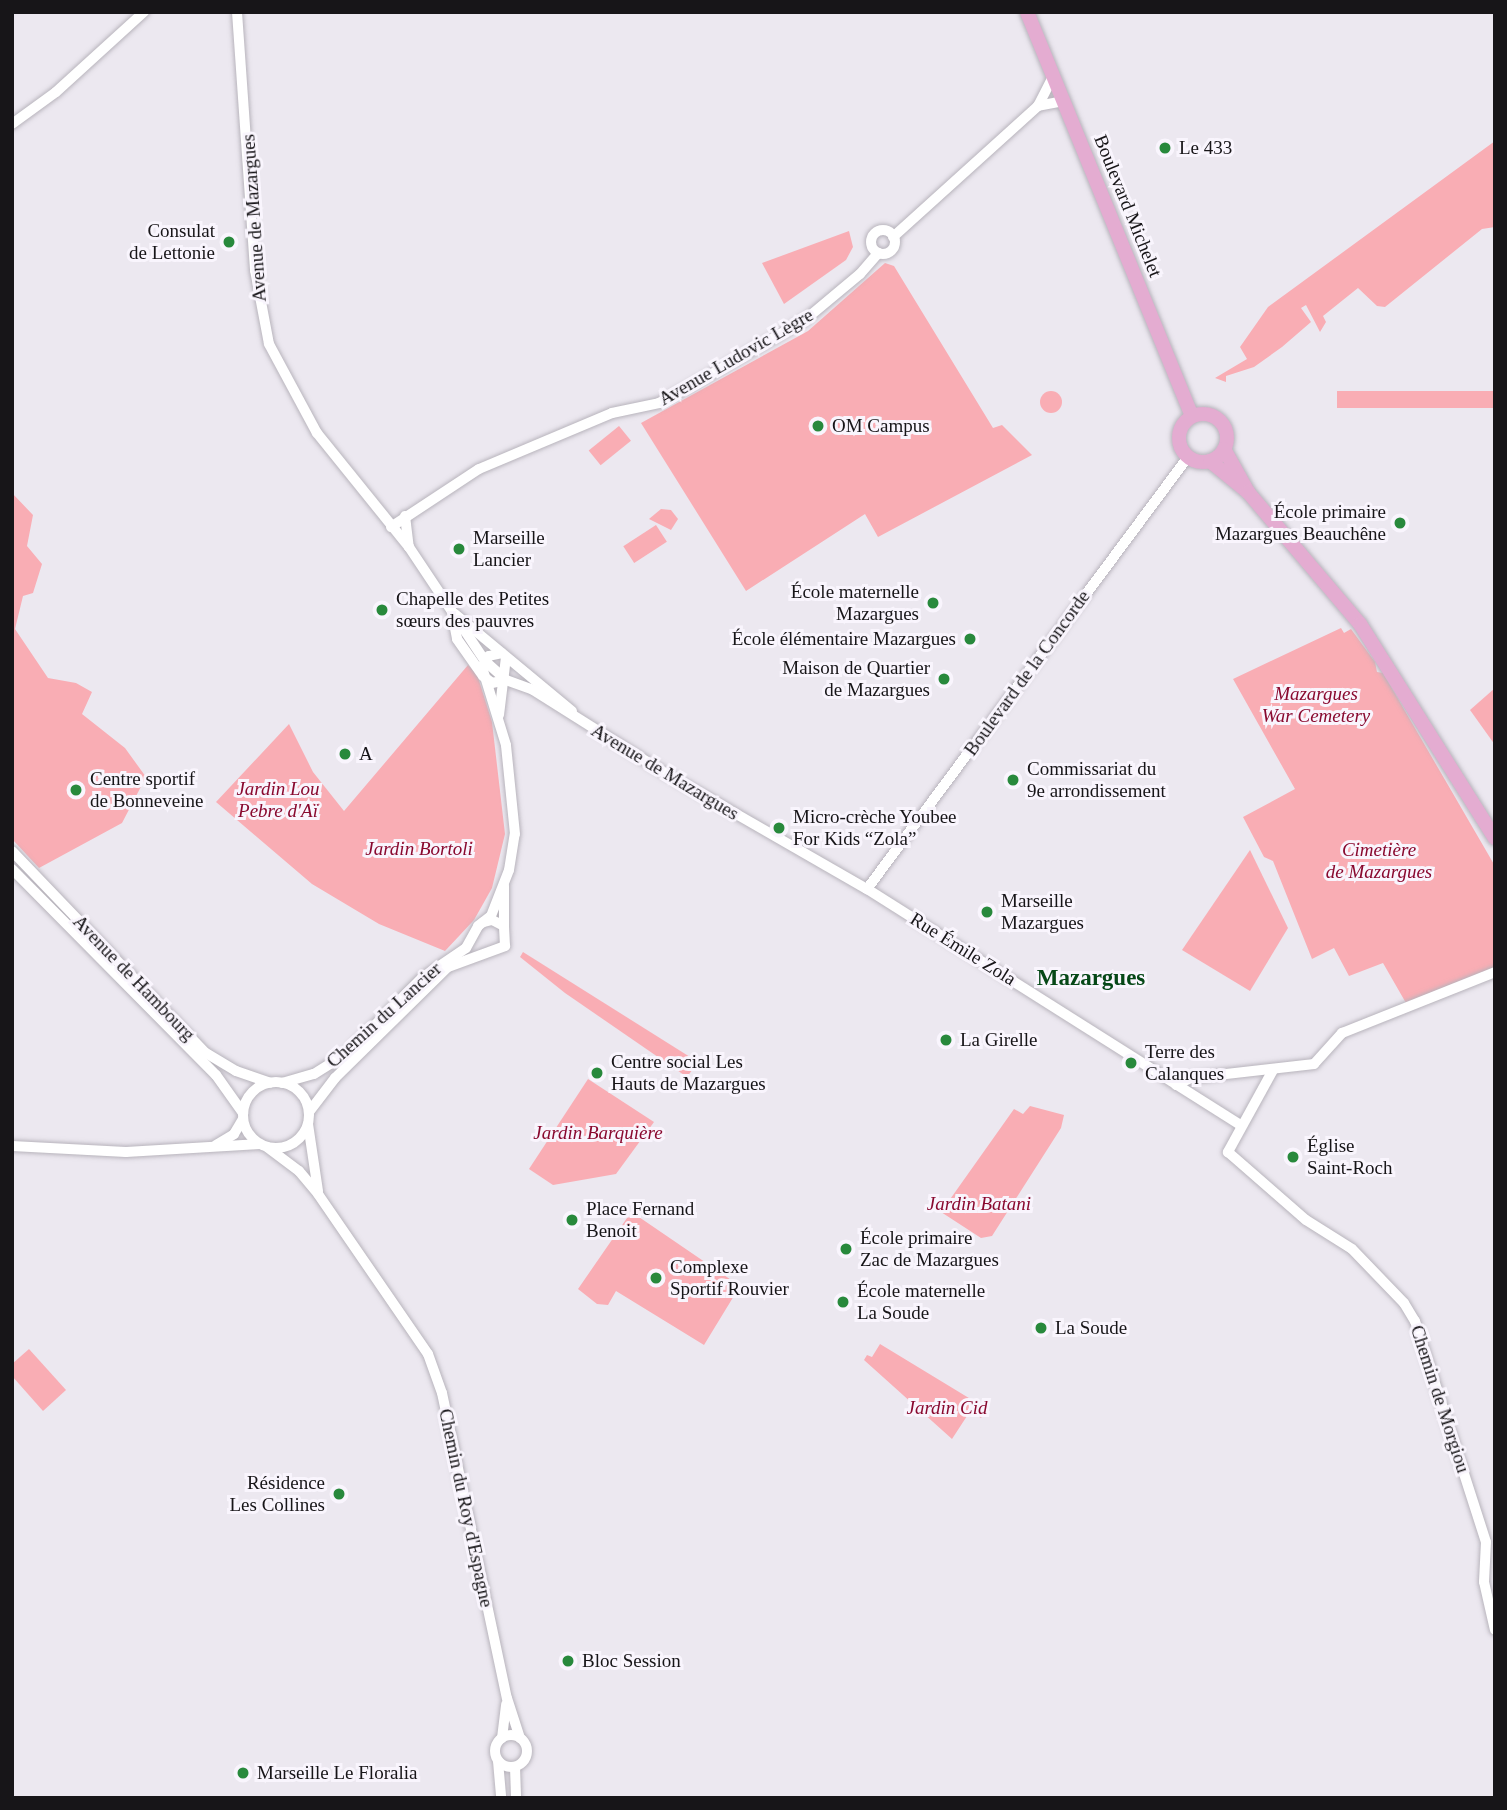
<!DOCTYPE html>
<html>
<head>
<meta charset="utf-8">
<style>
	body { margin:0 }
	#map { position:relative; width:1507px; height:1810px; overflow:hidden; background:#ece8f0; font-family:Georgia,serif }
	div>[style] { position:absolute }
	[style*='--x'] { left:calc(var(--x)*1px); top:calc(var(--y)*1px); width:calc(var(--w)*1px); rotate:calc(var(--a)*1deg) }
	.green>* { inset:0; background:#f9adb4; transform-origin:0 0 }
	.round { border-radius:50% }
	.roads { filter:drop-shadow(0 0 2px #b8b4bc) drop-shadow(0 0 2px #b8b4bc) }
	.tertiary>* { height:10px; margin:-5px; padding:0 5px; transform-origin:5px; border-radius:5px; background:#fff }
	.tertiary>.ring { margin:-5px; padding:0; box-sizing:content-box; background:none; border:10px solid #fff; border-radius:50% }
	.primary>* { height:14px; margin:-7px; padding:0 7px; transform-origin:7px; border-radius:7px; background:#e4acd1 }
	.primary>.ring { margin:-7px; padding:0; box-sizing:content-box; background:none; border:14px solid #e4acd1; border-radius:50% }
	.dots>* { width:19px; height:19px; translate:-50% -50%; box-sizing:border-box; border:4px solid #f9f5fd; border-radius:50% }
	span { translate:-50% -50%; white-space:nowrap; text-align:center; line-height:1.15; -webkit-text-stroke:6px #f9f5fd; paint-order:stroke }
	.poi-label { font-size:19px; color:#171518 }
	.left { translate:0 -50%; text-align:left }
	.right { translate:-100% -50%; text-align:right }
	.street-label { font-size:19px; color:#171518 }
	.park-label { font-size:19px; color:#89092f; font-style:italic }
	.quarter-label { font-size:23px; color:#064817; font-weight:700 }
	.frame { position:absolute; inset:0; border:14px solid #171518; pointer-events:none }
</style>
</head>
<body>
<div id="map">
	<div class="green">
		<i style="clip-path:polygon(1495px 141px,1495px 227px,1482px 229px,1385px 307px,1377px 306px,1358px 288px,1323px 316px,1326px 322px,1320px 332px,1306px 305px,1301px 308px,1311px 322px,1282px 347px,1254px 367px,1226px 376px,1226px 382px,1215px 378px,1247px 359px,1240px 347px,1268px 307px)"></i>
		<i style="clip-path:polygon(849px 231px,853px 247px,846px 260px,784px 304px,762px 263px)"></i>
		<i style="clip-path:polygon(885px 263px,894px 266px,993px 428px,1002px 425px,1032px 455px,878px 537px,865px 514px,746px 591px,641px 423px,808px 331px)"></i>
		<i style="left:1495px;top:391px;width:17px;height:158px;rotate:90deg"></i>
		<i class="round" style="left:1040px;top:391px;width:22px;height:22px"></i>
		<i style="left:619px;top:426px;width:19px;height:39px;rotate:51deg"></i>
		<i style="clip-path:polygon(12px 493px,33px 515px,27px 546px,42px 564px,33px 593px,23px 596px,15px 629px,48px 678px,76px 683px,92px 692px,82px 714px,125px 748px,146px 777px,122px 823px,39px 868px,12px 839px)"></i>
		<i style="clip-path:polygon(661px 509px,671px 510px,678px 519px,671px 530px,649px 519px)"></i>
		<i style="left:656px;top:525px;width:20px;height:39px;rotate:57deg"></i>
		<i style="clip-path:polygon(1341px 628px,1344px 633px,1351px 629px,1375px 662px,1377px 672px,1383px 673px,1495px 866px,1495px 968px,1406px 1003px,1383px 963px,1349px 976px,1334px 948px,1312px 959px,1273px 861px,1264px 857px,1243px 817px,1295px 789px,1233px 679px)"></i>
		<i style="clip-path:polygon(468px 665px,477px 674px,492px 722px,505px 834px,492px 888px,474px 920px,445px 951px,379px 924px,312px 884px,216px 802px,289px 724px,313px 772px,344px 811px)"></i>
		<i style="clip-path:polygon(1495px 688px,1495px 745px,1470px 710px)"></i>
		<i style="clip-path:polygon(1250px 850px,1288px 928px,1250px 991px,1182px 950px)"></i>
		<i style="clip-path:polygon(523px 952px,698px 1062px,687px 1077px,565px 993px,520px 957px)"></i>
		<i style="clip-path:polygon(588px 1079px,654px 1122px,616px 1174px,553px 1185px,529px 1169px)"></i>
		<i style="clip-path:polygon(1030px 1106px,1064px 1115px,1061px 1128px,992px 1236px,981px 1238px,941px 1212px,1014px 1109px,1023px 1114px)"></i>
		<i style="clip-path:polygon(636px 1215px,740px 1286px,704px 1345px,616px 1291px,608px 1305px,597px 1304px,578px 1289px,627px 1218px)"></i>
		<i style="clip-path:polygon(880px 1344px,987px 1409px,981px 1418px,973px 1413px,967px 1416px,952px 1439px,864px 1360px,867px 1355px,872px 1357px)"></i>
		<i style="clip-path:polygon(29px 1349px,66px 1390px,43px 1411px,12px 1376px,12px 1364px)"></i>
	</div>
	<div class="roads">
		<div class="tertiary">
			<i style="--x:237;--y:12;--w:259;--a:86"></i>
			<i style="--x:255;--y:270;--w:75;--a:79.3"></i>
			<i style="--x:269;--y:344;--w:101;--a:61.7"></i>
			<i style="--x:317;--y:433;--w:146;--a:51.1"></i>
			<i style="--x:409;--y:547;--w:137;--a:56.3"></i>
			<i style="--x:485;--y:661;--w:28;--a:42"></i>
			<i style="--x:506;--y:680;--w:29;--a:20"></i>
			<i style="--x:533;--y:690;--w:156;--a:32.2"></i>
			<i style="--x:665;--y:773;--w:233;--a:29.9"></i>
			<i style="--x:867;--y:889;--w:441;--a:32.3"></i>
			<i style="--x:1038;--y:106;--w:25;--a:-11"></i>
			<i style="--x:12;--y:124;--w:54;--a:-36"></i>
			<i style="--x:56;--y:92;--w:119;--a:-42.3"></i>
			<i class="ring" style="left:871px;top:230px;width:14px;height:14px"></i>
			<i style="--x:893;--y:237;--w:195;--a:-42.1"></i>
			<i style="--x:1038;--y:106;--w:34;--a:-63"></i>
			<i style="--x:405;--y:516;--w:31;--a:83"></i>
			<i style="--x:391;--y:527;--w:105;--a:-33.4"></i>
			<i style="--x:479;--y:469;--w:144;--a:-22.8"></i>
			<i style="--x:612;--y:413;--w:48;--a:-12"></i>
			<i style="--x:659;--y:403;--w:36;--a:-28"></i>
			<i style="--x:691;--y:386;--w:133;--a:-30.2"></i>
			<i style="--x:806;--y:319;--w:70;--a:-39.8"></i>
			<i style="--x:860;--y:274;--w:28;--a:-49"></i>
			<i style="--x:455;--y:614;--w:152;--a:39.7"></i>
			<i style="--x:454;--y:623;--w:16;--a:79"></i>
			<i style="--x:457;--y:639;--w:45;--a:54.9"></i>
			<i style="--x:483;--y:676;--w:11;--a:38"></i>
			<i style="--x:492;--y:683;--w:14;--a:-12"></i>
			<i style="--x:499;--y:715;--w:58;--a:-83.1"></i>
			<i style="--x:12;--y:851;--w:280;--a:46.2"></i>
			<i style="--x:206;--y:1053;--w:35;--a:31"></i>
			<i style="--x:236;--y:1071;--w:36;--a:19"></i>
			<i style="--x:12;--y:869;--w:290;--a:45.3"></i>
			<i style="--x:216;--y:1075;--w:47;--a:54.6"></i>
			<i style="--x:504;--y:886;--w:40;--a:90"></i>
			<i style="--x:867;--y:889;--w:538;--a:-53.39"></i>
			<i style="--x:1273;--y:1070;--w:94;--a:118.8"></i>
			<i style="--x:1228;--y:1152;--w:103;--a:41.1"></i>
			<i style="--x:1306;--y:1220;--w:54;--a:32.2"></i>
			<i style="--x:1352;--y:1249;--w:75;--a:46.1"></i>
			<i style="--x:1404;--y:1303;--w:21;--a:59"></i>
			<i style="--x:1415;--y:1321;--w:232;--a:72.2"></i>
			<i style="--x:1486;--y:1542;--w:40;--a:92.9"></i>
			<i style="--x:1484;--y:1582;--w:49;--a:77.1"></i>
			<i class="ring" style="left:243px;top:1082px;width:56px;height:56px"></i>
			<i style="--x:282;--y:1083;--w:33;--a:-16"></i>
			<i style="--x:314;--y:1074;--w:38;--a:-32"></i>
			<i style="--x:346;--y:1054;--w:107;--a:-45"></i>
			<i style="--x:422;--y:978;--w:53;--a:-34.3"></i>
			<i style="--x:466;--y:948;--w:25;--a:-61"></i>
			<i style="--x:478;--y:926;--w:16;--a:-38"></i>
			<i style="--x:491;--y:916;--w:49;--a:-68.6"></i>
			<i style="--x:509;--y:870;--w:36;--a:-81"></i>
			<i style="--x:515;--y:834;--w:89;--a:-95.8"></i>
			<i style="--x:506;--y:745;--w:82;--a:-107.1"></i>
			<i style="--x:482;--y:667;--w:13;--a:-58"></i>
			<i style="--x:489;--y:656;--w:13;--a:-13"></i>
			<i style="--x:1176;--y:1085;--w:17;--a:-25"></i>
			<i style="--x:1191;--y:1078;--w:124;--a:-6.5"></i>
			<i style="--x:1314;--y:1064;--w:42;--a:-47.9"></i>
			<i style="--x:1342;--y:1033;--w:165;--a:-21.7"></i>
			<i style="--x:309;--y:1112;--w:43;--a:-52.6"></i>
			<i style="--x:335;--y:1078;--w:158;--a:-44.5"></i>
			<i style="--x:448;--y:967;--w:61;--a:-20.2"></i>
			<i style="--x:505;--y:946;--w:20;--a:-93"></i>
			<i style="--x:504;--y:926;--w:13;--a:-153"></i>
			<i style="--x:492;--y:920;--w:9;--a:167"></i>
			<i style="--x:308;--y:1124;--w:68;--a:81.5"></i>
			<i style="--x:216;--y:1145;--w:21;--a:-31"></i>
			<i style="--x:234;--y:1134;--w:17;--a:-59"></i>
			<i style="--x:12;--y:1146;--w:114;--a:3"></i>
			<i style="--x:126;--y:1152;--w:134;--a:-3.4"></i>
			<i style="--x:267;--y:1147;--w:40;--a:37"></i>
			<i style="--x:299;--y:1171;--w:30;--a:50"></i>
			<i style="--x:318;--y:1194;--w:194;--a:55.5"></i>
			<i style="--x:428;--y:1354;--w:41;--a:70.3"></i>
			<i style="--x:442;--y:1393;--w:312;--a:78"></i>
			<i style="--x:507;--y:1698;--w:42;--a:72"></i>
			<i class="ring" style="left:495px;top:1735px;width:22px;height:22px"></i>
			<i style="--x:502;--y:1738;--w:34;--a:-83"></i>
			<i style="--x:498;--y:1761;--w:37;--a:85"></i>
			<i style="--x:515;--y:1767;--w:31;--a:88"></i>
		</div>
		<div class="primary">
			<i style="--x:1027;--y:12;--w:436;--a:67.8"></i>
			<i class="ring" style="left:1179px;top:414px;width:34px;height:34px"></i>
			<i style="--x:1224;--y:449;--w:49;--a:60.8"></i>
			<i style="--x:1210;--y:461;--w:49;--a:39.2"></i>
			<i style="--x:1248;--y:492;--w:173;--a:49.7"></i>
			<i style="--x:1360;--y:624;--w:253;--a:57.8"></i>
		</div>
	</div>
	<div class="dots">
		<i style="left:1165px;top:148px;background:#28893c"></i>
		<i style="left:229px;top:242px;background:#28893c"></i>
		<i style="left:818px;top:426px;background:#28893c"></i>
		<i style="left:1400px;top:523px;background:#28893c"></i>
		<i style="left:459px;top:549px;background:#28893c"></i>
		<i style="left:933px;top:603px;background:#28893c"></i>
		<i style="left:382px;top:610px;background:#28893c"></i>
		<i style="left:970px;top:639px;background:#28893c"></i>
		<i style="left:944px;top:679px;background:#28893c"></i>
		<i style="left:345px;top:754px;background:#28893c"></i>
		<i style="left:1013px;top:780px;background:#28893c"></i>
		<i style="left:76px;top:790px;background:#28893c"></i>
		<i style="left:779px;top:828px;background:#28893c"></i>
		<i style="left:987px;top:912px;background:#28893c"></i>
		<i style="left:946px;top:1040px;background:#28893c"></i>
		<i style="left:1131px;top:1063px;background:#28893c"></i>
		<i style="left:597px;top:1073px;background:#28893c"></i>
		<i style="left:1293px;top:1157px;background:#28893c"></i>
		<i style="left:572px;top:1220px;background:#28893c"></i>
		<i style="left:846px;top:1249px;background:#28893c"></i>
		<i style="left:656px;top:1278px;background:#28893c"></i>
		<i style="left:843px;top:1302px;background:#28893c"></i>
		<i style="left:1041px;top:1328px;background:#28893c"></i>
		<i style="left:339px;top:1494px;background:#28893c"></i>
		<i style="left:568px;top:1661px;background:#28893c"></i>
		<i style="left:243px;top:1773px;background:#28893c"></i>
	</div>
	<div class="poi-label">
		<span class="left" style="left:1179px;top:148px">Le 433</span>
		<span class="right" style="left:215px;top:242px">Consulat<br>de Lettonie</span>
		<span class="left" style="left:832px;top:426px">OM Campus</span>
		<span class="right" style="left:1386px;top:523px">École primaire<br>Mazargues Beauchêne</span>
		<span class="left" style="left:473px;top:549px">Marseille<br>Lancier</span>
		<span class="right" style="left:919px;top:603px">École maternelle<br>Mazargues</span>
		<span class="left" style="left:396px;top:610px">Chapelle des Petites<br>sœurs des pauvres</span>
		<span class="right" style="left:956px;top:639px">École élémentaire Mazargues</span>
		<span class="right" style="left:930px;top:679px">Maison de Quartier<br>de Mazargues</span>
		<span class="left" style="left:359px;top:754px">A</span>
		<span class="left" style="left:1027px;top:780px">Commissariat du<br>9e arrondissement</span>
		<span class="left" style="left:90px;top:790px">Centre sportif<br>de Bonneveine</span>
		<span class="left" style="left:793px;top:828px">Micro-crèche Youbee<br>For Kids “Zola”</span>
		<span class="left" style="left:1001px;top:912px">Marseille<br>Mazargues</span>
		<span class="left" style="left:960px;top:1040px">La Girelle</span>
		<span class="left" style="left:1145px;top:1063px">Terre des<br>Calanques</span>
		<span class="left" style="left:611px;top:1073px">Centre social Les<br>Hauts de Mazargues</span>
		<span class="left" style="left:1307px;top:1157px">Église<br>Saint-Roch</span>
		<span class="left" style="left:586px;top:1220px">Place Fernand<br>Benoit</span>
		<span class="left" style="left:860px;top:1249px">École primaire<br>Zac de Mazargues</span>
		<span class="left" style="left:670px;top:1278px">Complexe<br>Sportif Rouvier</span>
		<span class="left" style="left:857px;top:1302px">École maternelle<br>La Soude</span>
		<span class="left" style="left:1055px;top:1328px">La Soude</span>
		<span class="right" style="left:325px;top:1494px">Résidence<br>Les Collines</span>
		<span class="left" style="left:582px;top:1661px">Bloc Session</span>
		<span class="left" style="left:257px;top:1773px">Marseille Le Floralia</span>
	</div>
	<div class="street-label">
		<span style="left:1128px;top:206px;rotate:68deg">Boulevard Michelet</span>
		<span style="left:254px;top:218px;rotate:-94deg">Avenue de Mazargues</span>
		<span style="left:736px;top:357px;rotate:-30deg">Avenue Ludovic Lègre</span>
		<span style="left:1027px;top:673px;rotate:-54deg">Boulevard de la Concorde</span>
		<span style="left:665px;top:772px;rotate:31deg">Avenue de Mazargues</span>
		<span style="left:963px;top:949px;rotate:32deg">Rue Émile Zola</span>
		<span style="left:134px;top:978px;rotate:46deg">Avenue de Hambourg</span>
		<span style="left:384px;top:1015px;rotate:-42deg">Chemin du Lancier</span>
		<span style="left:1440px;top:1399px;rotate:72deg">Chemin de Morgiou</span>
		<span style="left:466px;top:1508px;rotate:78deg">Chemin du Roy d'Espagne</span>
	</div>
	<div class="park-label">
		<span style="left:1316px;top:705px">Mazargues<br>War Cemetery</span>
		<span style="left:278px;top:800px">Jardin Lou<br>Pebre d'Aï</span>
		<span style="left:419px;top:849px">Jardin Bortoli</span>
		<span style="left:1379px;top:861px">Cimetière<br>de Mazargues</span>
		<span style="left:598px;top:1133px">Jardin Barquière</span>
		<span style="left:979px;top:1204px">Jardin Batani</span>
		<span style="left:947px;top:1408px">Jardin Cid</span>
	</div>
	<div class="quarter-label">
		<span style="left:1091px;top:978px">Mazargues</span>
	</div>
	<div class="frame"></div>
</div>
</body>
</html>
